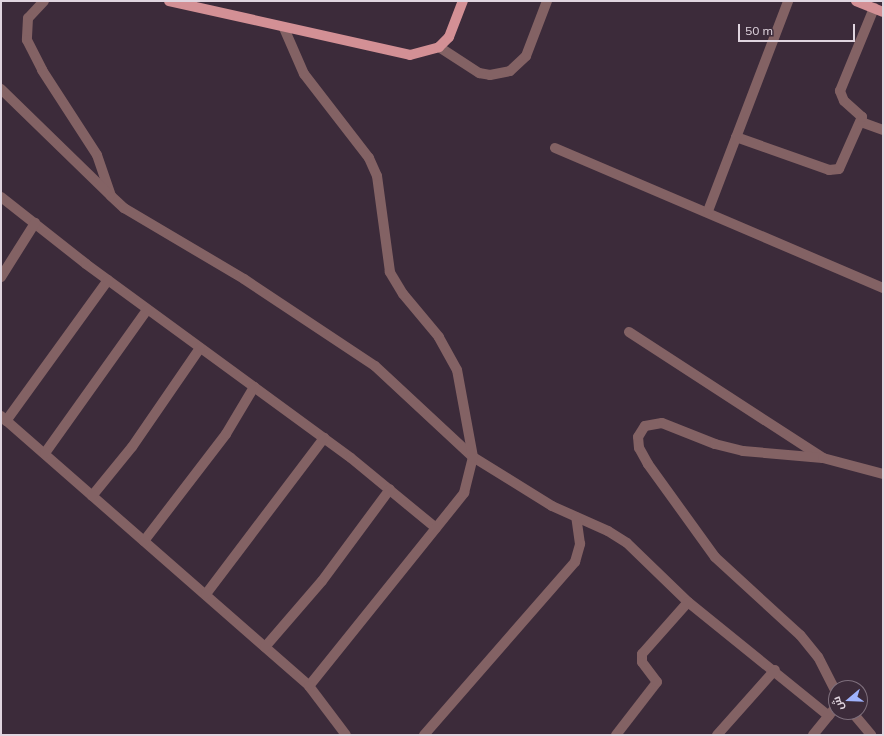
<!DOCTYPE html>
<html>
<head>
<meta charset="utf-8">
<style>
	body { margin:0 }
	#map { position:relative; width:884px; height:736px; overflow:hidden; background:#3c2b3a; font-family:Mulish,Cairo,sans-serif }
	div>[style] { position:absolute }
	[style*='--x'] { left:calc(var(--x)*1px); top:calc(var(--y)*1px); width:calc(var(--w)*1px); rotate:calc(var(--a)*1deg) }
	.minor>* { height:10px; margin:-5px; padding:0 5px; transform-origin:5px; border-radius:5px; background:#836264 }
	.major>* { height:10px; margin:-5px; padding:0 5px; transform-origin:5px; border-radius:5px; background:#d39095 }
	span { translate:-50% -50%; white-space:nowrap; text-align:center; line-height:1.15; -webkit-text-stroke:3.5px #3c2b3a; paint-order:stroke }
	.frame { position:absolute; inset:0; border:2px solid #e0d5df; pointer-events:none }
	.north { position:absolute; left:828px; top:680px; width:40px; height:40px; box-sizing:border-box; background:#3c2b3a; border:1px solid #7e6f7c; border-radius:50%; rotate:251deg; font-size:11px; font-weight:700; line-height:16px; text-align:center; color:#e0d5df }
	.north::after { content:''; display:block; margin:auto; width:14px; height:18px; background:#9fb3fd; clip-path:polygon(50% 0,100% 100%,50% 72%,0 100%) }
	.scale { position:absolute; left:738px; top:24px; width:117px; height:18px; box-sizing:border-box; border:2px solid #e0d5df; border-top:0; padding-left:5px; font-size:12px; line-height:14px; white-space:nowrap; color:#e0d5df; -webkit-text-stroke:3px #3c2b3a; paint-order:stroke }
</style>
</head>
<body>
<div id="map">
	<div class="minor">
		<i style="--x:44;--y:1;--w:23;--a:133"></i>
		<i style="--x:28;--y:18;--w:22;--a:93"></i>
		<i style="--x:27;--y:40;--w:34;--a:63"></i>
		<i style="--x:42;--y:70;--w:101;--a:57.1"></i>
		<i style="--x:97;--y:155;--w:43;--a:71.1"></i>
		<i style="--x:111;--y:196;--w:18;--a:43"></i>
		<i style="--x:124;--y:208;--w:139;--a:30.6"></i>
		<i style="--x:244;--y:279;--w:157;--a:33.6"></i>
		<i style="--x:375;--y:366;--w:134;--a:42.9"></i>
		<i style="--x:473;--y:457;--w:93;--a:31.8"></i>
		<i style="--x:552;--y:506;--w:61;--a:24.1"></i>
		<i style="--x:608;--y:531;--w:22;--a:32"></i>
		<i style="--x:627;--y:543;--w:85;--a:44"></i>
		<i style="--x:688;--y:602;--w:181;--a:39"></i>
		<i style="--x:439;--y:47;--w:48;--a:33"></i>
		<i style="--x:479;--y:73;--w:11;--a:10"></i>
		<i style="--x:490;--y:75;--w:20;--a:-11"></i>
		<i style="--x:510;--y:71;--w:22;--a:-43"></i>
		<i style="--x:526;--y:56;--w:59;--a:-69.1"></i>
		<i style="--x:1;--y:89;--w:152;--a:44.2"></i>
		<i style="--x:861;--y:122;--w:23;--a:20"></i>
		<i style="--x:736;--y:137;--w:99;--a:19.5"></i>
		<i style="--x:829;--y:170;--w:10;--a:-6"></i>
		<i style="--x:839;--y:169;--w:57;--a:-66.1"></i>
		<i style="--x:862;--y:117;--w:24;--a:-138"></i>
		<i style="--x:844;--y:101;--w:11;--a:-112"></i>
		<i style="--x:840;--y:91;--w:90;--a:-67.7"></i>
		<i style="--x:555;--y:148;--w:357;--a:23.1"></i>
		<i style="--x:1;--y:197;--w:108;--a:38.2"></i>
		<i style="--x:86;--y:264;--w:328;--a:36.2"></i>
		<i style="--x:351;--y:458;--w:110;--a:39.5"></i>
		<i style="--x:708;--y:211;--w:225;--a:-69.1"></i>
		<i style="--x:1;--y:277;--w:64;--a:-57.8"></i>
		<i style="--x:629;--y:332;--w:231;--a:33"></i>
		<i style="--x:1;--y:416;--w:410;--a:41.2"></i>
		<i style="--x:309;--y:686;--w:248;--a:-51.2"></i>
		<i style="--x:464;--y:493;--w:37;--a:-76"></i>
		<i style="--x:473;--y:457;--w:88;--a:-100.4"></i>
		<i style="--x:457;--y:370;--w:38;--a:-119"></i>
		<i style="--x:439;--y:337;--w:56;--a:-129.9"></i>
		<i style="--x:403;--y:294;--w:26;--a:-121"></i>
		<i style="--x:390;--y:272;--w:97;--a:-97.7"></i>
		<i style="--x:377;--y:176;--w:20;--a:-114"></i>
		<i style="--x:369;--y:158;--w:106;--a:-127.7"></i>
		<i style="--x:304;--y:74;--w:50;--a:-113.5"></i>
		<i style="--x:6;--y:421;--w:174;--a:-54.1"></i>
		<i style="--x:45;--y:453;--w:176;--a:-54.5"></i>
		<i style="--x:92;--y:496;--w:63;--a:-50.8"></i>
		<i style="--x:132;--y:447;--w:120;--a:-55.5"></i>
		<i style="--x:144;--y:541;--w:135;--a:-52.5"></i>
		<i style="--x:226;--y:434;--w:55;--a:-59.2"></i>
		<i style="--x:206;--y:594;--w:196;--a:-52.9"></i>
		<i style="--x:265;--y:647;--w:87;--a:-49.2"></i>
		<i style="--x:322;--y:581;--w:114;--a:-53.5"></i>
		<i style="--x:309;--y:686;--w:61;--a:52.9"></i>
		<i style="--x:836;--y:692;--w:39;--a:-117"></i>
		<i style="--x:818;--y:657;--w:28;--a:-129"></i>
		<i style="--x:800;--y:635;--w:115;--a:-137.5"></i>
		<i style="--x:715;--y:557;--w:115;--a:-125.8"></i>
		<i style="--x:648;--y:464;--w:18;--a:-119"></i>
		<i style="--x:639;--y:448;--w:11;--a:-95"></i>
		<i style="--x:638;--y:437;--w:13;--a:-58"></i>
		<i style="--x:645;--y:426;--w:17;--a:-10"></i>
		<i style="--x:662;--y:423;--w:57;--a:21.6"></i>
		<i style="--x:715;--y:444;--w:29;--a:14"></i>
		<i style="--x:743;--y:451;--w:80;--a:5"></i>
		<i style="--x:823;--y:458;--w:62;--a:14.9"></i>
		<i style="--x:852;--y:712;--w:30;--a:50"></i>
		<i style="--x:424;--y:735;--w:230;--a:-48.9"></i>
		<i style="--x:575;--y:562;--w:19;--a:-74"></i>
		<i style="--x:580;--y:544;--w:27;--a:-98"></i>
		<i style="--x:616;--y:735;--w:67;--a:-52.3"></i>
		<i style="--x:657;--y:682;--w:25;--a:-127"></i>
		<i style="--x:642;--y:662;--w:8;--a:-90"></i>
		<i style="--x:642;--y:654;--w:69;--a:-48.5"></i>
		<i style="--x:717;--y:735;--w:87;--a:-48.3"></i>
		<i style="--x:813;--y:735;--w:36;--a:-51"></i>
	</div>
	<div class="major">
		<i style="--x:169;--y:1;--w:247;--a:12.6"></i>
		<i style="--x:410;--y:55;--w:30;--a:-15"></i>
		<i style="--x:439;--y:47;--w:14;--a:-45"></i>
		<i style="--x:449;--y:37;--w:39;--a:-69"></i>
		<i style="--x:856;--y:1;--w:29;--a:22"></i>
	</div>
	<div class="frame"></div>
	<div class="north">ش</div>
	<div class="scale">50 m</div>
</div>
</body>
</html>
